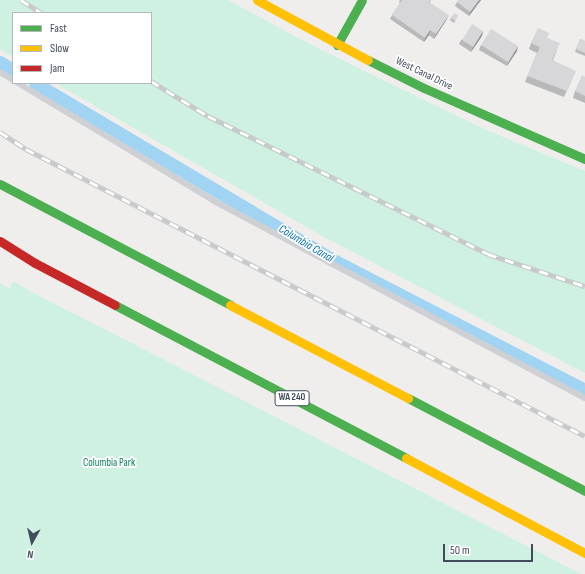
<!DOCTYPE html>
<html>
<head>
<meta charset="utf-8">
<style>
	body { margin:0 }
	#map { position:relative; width:585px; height:574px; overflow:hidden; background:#efeeed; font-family:"Sofia Sans Condensed",sans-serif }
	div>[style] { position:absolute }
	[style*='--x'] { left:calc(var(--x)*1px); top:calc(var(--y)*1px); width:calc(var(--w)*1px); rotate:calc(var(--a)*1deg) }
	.green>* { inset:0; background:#cff1e1 }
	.canal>* { height:13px; margin:-6.5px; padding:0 6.5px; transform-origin:6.5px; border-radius:6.5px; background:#a0d4f2 }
	.lane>* { height:6px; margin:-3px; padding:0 3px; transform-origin:3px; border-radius:3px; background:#ced0d4 }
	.fast>* { height:9px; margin:-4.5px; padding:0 4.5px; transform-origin:4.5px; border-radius:4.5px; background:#4caf50 }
	.slow>* { height:9px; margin:-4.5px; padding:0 4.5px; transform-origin:4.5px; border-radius:4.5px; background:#ffc107 }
	.jam>* { height:9px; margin:-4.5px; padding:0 4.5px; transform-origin:4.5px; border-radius:4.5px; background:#c62828 }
	.rail>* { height:4.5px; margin-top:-2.25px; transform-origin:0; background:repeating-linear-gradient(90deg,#fff 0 9px,#c6c8ca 0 18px); box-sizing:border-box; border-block:1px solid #c6c8ca }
	.wall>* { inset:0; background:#b9b9bb }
	.shaded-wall>* { inset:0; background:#969698 }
	.building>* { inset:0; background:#d7d7d9; transform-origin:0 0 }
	span { translate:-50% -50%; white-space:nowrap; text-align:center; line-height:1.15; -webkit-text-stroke:3.5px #fff; paint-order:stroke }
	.shield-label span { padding:1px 3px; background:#fff; border:1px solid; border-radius:3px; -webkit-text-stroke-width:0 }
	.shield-label { font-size:10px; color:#434c5c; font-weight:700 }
	.street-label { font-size:11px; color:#434c5c }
	.park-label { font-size:11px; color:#0e835b }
	.water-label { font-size:12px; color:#0070b2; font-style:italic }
	.legend { position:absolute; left:12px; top:12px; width:140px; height:72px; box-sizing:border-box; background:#fff; border:1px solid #b4b7be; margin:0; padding:5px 7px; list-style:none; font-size:12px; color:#434c5c }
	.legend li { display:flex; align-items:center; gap:8px; height:20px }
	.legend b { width:20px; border:1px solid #b4b7be }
	.north { position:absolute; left:12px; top:522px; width:40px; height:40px; -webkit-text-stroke:3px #fff; paint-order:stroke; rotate:188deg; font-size:11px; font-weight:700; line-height:16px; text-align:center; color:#434c5c }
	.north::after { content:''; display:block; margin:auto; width:14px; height:18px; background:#434c5c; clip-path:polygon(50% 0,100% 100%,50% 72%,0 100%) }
	.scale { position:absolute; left:443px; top:544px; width:90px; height:18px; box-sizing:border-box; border:2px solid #434c5c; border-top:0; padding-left:5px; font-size:12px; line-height:14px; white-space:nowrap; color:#434c5c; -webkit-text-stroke:3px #fff; paint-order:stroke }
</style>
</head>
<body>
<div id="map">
	<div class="green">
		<i style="clip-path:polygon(0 0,228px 0,315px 47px,484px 129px,585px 171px,585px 373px,324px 237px,55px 83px,151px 83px,151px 13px,13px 13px,13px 57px,0 49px)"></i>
		<i style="clip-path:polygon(13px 281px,30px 291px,581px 574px,0 574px,0 283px,10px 289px)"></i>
	</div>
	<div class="canal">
		<i style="--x:0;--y:62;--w:15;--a:32"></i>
		<i style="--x:35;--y:83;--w:349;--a:30.7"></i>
		<i style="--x:335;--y:261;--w:281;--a:27.3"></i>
	</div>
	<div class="lane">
		<i style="--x:0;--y:72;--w:15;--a:32"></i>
		<i style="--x:18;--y:83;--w:229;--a:31"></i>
		<i style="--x:214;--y:201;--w:420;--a:28"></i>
	</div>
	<div class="fast">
		<i style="--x:337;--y:45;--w:51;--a:-60.9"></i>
		<i style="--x:368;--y:60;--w:63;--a:26.6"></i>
		<i style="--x:424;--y:88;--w:176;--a:23.8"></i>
		<i style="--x:0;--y:184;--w:260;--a:27.7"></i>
		<i style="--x:115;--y:305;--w:329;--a:27.7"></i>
		<i style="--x:408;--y:398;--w:200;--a:27.7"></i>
	</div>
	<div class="slow">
		<i style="--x:257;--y:0;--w:126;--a:28.4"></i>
		<i style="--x:230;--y:305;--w:201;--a:27.6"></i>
		<i style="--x:406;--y:458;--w:203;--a:28"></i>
	</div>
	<div class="jam">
		<i style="--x:0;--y:241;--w:41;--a:32.2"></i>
		<i style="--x:35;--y:263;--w:90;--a:27.7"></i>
	</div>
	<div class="rail">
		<i style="--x:21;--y:0;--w:25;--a:32"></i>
		<i style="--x:151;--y:81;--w:67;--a:31.6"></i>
		<i style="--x:208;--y:116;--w:312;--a:26.2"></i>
		<i style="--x:488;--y:254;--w:102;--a:18.3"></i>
		<i style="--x:0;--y:132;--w:31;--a:33"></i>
		<i style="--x:26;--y:149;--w:628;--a:27.18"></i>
	</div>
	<div class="wall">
		<i style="clip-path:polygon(400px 0,431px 0,430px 3px,447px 19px,434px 39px,429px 35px,424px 42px,390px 19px,392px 15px,400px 3px,399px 2px)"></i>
		<i style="clip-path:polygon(481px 0,469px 16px,455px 6px,457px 2px)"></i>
		<i style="clip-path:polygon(458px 15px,454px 23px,450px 20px,451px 18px)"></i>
		<i style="clip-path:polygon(483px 31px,482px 36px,471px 52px,459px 44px,461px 40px)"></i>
		<i style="clip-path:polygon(548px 38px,557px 50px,553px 60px,573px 77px,564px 97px,525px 82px,537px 53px,529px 49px,531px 43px)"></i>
		<i style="clip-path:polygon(580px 39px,585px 41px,585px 56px,575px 52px)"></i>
		<i style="clip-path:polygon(481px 45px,517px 51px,507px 66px,479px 50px)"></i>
		<i style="clip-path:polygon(585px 77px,585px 103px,573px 98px,575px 91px)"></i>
	</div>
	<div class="shaded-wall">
		<i style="clip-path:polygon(479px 0,481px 0,469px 16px,470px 12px)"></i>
		<i style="clip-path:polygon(449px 15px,447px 19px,434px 39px,436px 34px)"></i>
		<i style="clip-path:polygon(430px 30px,429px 35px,424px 42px,425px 38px)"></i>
		<i style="clip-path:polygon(483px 31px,482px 36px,471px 52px,473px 47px)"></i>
		<i style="clip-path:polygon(518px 46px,517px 51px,507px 66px,509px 61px)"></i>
	</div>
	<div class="building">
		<i style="clip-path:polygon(402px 0,431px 0,429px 2px,449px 15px,436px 34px,430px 30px,425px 38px,392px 15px)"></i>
		<i style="clip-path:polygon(458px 0,479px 0,470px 12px,457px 2px)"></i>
		<i style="clip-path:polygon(454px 13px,458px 15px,455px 21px,451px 18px)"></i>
		<i style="left:472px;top:24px;width:13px;height:19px;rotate:32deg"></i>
		<i style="clip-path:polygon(538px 28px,549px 33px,547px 38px,560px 43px,552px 60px,576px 71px,567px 91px,527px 76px,540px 47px,531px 43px)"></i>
		<i style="left:491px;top:29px;width:32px;height:19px;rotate:32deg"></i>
		<i style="clip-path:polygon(580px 39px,585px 41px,585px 53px,576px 49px)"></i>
		<i style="clip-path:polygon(582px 75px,585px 77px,585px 96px,575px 91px)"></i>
	</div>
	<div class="shield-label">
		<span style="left:292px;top:398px">WA 240</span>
	</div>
	<div class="street-label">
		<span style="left:424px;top:74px;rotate:26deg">West Canal Drive</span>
	</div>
	<div class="park-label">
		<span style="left:109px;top:463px">Columbia Park</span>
	</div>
	<div class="water-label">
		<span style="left:306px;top:244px;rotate:31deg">Columbia Canal</span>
	</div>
	<ul class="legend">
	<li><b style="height:5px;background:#4caf50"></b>Fast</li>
	<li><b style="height:5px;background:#ffc107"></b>Slow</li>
	<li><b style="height:5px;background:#c62828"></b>Jam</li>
	</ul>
	<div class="north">N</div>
	<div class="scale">50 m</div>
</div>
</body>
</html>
